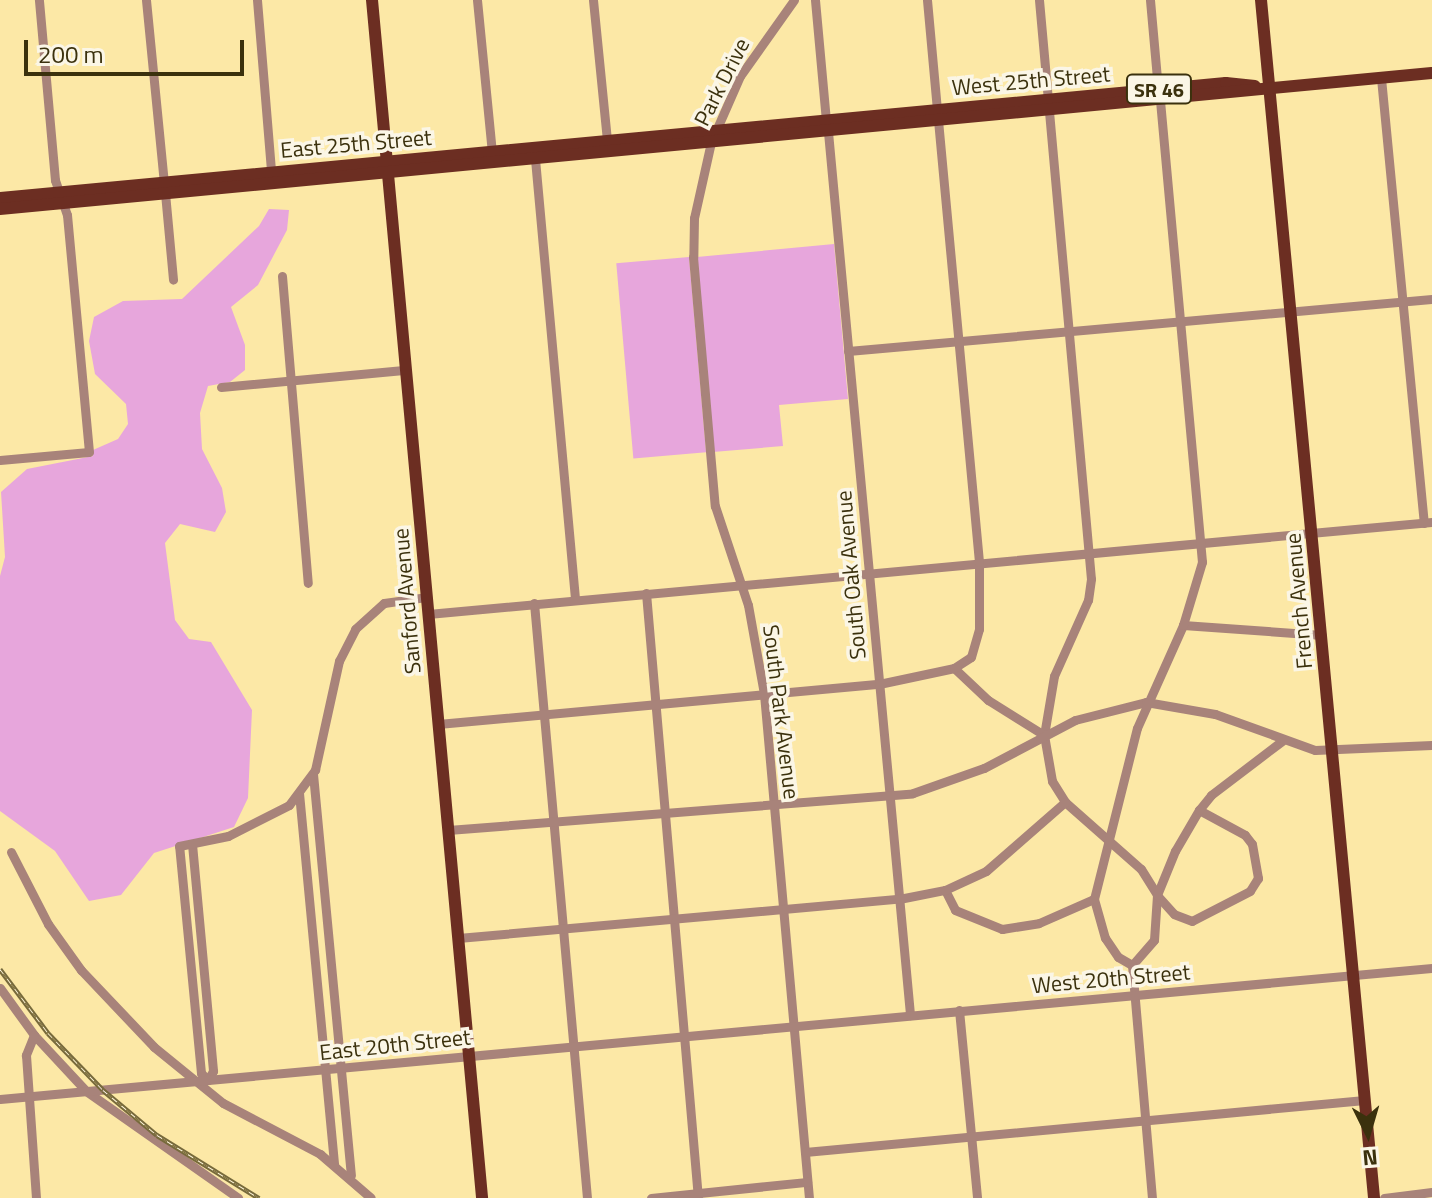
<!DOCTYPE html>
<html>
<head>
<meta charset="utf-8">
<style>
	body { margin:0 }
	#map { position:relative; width:1432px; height:1198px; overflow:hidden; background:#fce8a6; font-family:"Titillium Web",sans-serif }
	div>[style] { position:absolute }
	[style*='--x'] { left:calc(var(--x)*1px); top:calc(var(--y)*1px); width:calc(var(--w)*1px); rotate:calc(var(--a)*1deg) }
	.green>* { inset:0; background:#e7a6dc; transform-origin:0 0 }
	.minor>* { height:9px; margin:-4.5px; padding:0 4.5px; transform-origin:4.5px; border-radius:4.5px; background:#a8837a }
	.major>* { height:12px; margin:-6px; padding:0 6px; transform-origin:6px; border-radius:6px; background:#6c2e22 }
	.rail>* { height:5px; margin-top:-2.5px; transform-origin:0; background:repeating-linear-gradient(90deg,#fbf6e6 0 6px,#776a3c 0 12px); box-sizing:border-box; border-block:2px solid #776a3c }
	span { translate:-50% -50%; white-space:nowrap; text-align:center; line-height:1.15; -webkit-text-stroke:7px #fbf6e6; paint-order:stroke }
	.shield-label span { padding:2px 6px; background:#fbf6e6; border:2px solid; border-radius:6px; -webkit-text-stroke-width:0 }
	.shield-label { font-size:20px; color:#3b310d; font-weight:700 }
	.street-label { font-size:22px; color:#3b310d }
	.north { position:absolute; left:1328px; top:1094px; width:80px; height:80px; -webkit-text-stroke:6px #fbf6e6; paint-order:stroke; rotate:175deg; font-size:22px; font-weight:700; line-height:32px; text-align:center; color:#3b310d }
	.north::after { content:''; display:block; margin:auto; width:28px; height:36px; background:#3b310d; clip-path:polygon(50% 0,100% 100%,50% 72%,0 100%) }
	.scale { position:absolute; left:24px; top:40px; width:220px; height:36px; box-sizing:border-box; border:4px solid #3b310d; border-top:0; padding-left:10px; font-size:24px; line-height:28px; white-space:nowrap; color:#3b310d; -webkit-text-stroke:6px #fbf6e6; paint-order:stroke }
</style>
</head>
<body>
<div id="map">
	<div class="green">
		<i style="clip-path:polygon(269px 209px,289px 210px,287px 230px,258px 285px,231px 307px,245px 345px,245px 370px,230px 382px,208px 386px,200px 413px,202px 449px,222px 488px,226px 512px,215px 532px,180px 524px,165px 543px,175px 620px,189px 639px,211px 642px,252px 710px,248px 798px,234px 827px,154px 853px,121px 895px,89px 901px,55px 851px,0 811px,0 576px,5px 557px,1px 492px,27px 469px,93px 456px,93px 450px,118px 439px,128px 424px,126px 404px,95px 374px,89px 341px,94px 317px,123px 301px,182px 299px,259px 226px)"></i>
		<i style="clip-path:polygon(834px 244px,848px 399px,779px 405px,783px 446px,713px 452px,697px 257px)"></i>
		<i style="left:689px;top:257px;width:196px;height:73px;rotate:85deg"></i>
	</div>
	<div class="minor">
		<i style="--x:146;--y:0;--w:184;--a:84.4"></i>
		<i style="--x:257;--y:0;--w:173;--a:85.3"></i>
		<i style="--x:477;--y:0;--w:153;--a:84.4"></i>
		<i style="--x:593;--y:0;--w:142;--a:84.3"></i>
		<i style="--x:794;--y:0;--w:93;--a:125.4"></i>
		<i style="--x:740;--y:76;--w:72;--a:113.7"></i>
		<i style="--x:711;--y:142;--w:78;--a:102.6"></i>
		<i style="--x:694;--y:218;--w:39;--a:91"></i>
		<i style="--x:693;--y:257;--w:250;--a:85"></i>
		<i style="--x:715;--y:506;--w:104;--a:71.6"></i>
		<i style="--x:748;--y:605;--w:90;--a:79.8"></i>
		<i style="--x:764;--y:694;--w:506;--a:84.9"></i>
		<i style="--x:815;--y:0;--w:121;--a:84.8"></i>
		<i style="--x:927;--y:0;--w:110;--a:84.8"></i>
		<i style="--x:1039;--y:0;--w:581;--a:84.87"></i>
		<i style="--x:1091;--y:579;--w:21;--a:98"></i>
		<i style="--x:1088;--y:600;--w:83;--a:114.1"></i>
		<i style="--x:1054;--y:676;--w:60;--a:99.6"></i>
		<i style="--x:1044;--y:735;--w:47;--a:80.1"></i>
		<i style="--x:1052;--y:781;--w:25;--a:58"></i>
		<i style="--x:1065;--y:802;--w:101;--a:41.4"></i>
		<i style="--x:1141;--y:869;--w:31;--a:58"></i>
		<i style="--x:1157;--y:895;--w:45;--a:93.8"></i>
		<i style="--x:1154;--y:940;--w:33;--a:131"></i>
		<i style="--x:1132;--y:965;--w:234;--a:85.1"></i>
		<i style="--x:1150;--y:0;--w:90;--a:84.9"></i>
		<i style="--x:1381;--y:78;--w:447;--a:84.5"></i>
		<i style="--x:828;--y:132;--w:887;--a:84.69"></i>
		<i style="--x:535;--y:159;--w:441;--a:84.8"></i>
		<i style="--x:165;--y:193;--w:87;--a:84.7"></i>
		<i style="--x:282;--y:276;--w:308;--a:85.2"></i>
		<i style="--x:848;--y:351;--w:586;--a:-5.09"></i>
		<i style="--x:221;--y:387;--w:186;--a:-5.3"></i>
		<i style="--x:0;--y:460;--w:89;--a:-5.1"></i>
		<i style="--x:89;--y:452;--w:238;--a:-95.3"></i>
		<i style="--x:67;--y:215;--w:37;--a:-109"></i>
		<i style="--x:55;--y:180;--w:181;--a:-95.1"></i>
		<i style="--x:646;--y:593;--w:607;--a:85.09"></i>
		<i style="--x:534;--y:603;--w:597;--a:84.91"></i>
		<i style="--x:428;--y:614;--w:1008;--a:-5.24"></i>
		<i style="--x:1183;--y:625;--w:139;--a:4.1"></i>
		<i style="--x:954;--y:668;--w:47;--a:43.3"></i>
		<i style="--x:988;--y:700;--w:66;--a:32"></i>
		<i style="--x:438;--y:724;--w:443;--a:-5.2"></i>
		<i style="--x:879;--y:684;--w:77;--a:-12"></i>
		<i style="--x:954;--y:668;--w:20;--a:-33"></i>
		<i style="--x:971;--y:657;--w:29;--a:-74"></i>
		<i style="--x:979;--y:629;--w:67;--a:-90"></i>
		<i style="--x:979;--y:562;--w:442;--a:-95.3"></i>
		<i style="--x:313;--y:774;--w:403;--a:84.6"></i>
		<i style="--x:299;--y:793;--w:373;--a:84.6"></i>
		<i style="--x:1199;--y:810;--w:52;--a:28.5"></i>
		<i style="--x:1245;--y:835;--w:11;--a:52"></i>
		<i style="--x:1252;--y:844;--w:35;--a:80"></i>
		<i style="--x:1258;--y:878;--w:15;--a:122"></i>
		<i style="--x:1250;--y:891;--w:65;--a:152.7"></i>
		<i style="--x:1192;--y:921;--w:19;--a:-159"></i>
		<i style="--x:1174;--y:914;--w:25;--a:-132"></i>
		<i style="--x:1157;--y:895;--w:48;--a:-67.8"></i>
		<i style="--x:1175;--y:851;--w:48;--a:-59.7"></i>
		<i style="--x:1199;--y:810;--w:19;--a:-51"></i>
		<i style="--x:1211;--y:795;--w:89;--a:-37.3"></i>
		<i style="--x:448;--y:830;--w:466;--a:-4.5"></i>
		<i style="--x:913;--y:793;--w:75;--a:-19.4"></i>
		<i style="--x:984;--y:768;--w:103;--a:-27.8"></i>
		<i style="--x:1075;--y:720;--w:73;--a:-14.2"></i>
		<i style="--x:1146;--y:702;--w:70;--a:9.9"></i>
		<i style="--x:1215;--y:714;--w:106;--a:19.8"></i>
		<i style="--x:1315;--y:750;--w:117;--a:-2.4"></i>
		<i style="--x:192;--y:844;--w:228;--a:84.7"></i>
		<i style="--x:213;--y:1071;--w:10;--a:119"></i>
		<i style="--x:208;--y:1080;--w:10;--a:-135"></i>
		<i style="--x:201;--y:1073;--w:228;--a:-95.5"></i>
		<i style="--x:179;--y:846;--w:50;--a:-11.5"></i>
		<i style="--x:228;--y:836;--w:68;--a:-26.9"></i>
		<i style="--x:289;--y:805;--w:44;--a:-53.4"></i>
		<i style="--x:315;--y:770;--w:112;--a:-77.6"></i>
		<i style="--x:339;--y:661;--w:36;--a:-63"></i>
		<i style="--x:355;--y:629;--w:39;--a:-42"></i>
		<i style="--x:384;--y:603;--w:42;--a:-8.1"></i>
		<i style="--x:11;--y:852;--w:81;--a:62.8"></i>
		<i style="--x:48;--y:924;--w:57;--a:54.3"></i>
		<i style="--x:81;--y:970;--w:106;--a:46.5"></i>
		<i style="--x:154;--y:1047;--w:89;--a:39.1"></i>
		<i style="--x:223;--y:1103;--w:110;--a:27.7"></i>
		<i style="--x:320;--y:1154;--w:67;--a:40.8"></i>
		<i style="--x:945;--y:890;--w:22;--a:63"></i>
		<i style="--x:955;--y:910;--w:51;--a:22"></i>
		<i style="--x:1002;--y:929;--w:37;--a:-9"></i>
		<i style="--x:1039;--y:923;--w:60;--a:-23.6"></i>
		<i style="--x:458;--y:938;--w:443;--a:-5.1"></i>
		<i style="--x:899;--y:899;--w:47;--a:-11.1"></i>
		<i style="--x:945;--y:890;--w:45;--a:-24.9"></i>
		<i style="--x:986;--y:871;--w:105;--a:-41.1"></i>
		<i style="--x:1132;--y:965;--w:16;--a:-150"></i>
		<i style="--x:1118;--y:957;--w:23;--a:-124"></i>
		<i style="--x:1105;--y:938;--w:41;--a:-105.8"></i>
		<i style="--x:1094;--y:899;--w:176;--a:-75.9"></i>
		<i style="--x:1137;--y:728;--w:113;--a:-65.9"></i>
		<i style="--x:1183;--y:625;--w:66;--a:-73.2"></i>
		<i style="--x:1202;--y:562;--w:461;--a:-95.2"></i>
		<i style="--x:0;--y:988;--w:58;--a:54.1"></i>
		<i style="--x:34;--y:1035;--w:76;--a:47.1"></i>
		<i style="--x:86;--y:1091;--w:186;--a:35.1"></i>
		<i style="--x:959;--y:1010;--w:189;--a:84.5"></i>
		<i style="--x:34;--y:1035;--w:22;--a:112"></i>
		<i style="--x:26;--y:1055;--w:143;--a:86"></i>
		<i style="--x:0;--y:1099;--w:1438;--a:-5.23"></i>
		<i style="--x:805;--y:1152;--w:562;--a:-5.31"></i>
		<i style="--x:651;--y:1198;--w:157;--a:-5.9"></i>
		<i style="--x:1384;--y:1198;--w:48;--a:-7.1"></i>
	</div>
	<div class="major">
		<i style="--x:372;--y:0;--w:1203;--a:84.75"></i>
		<i style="--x:1261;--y:0;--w:1203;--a:84.61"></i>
		<i style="--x:0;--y:198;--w:1231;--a:-5.36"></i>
		<i style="--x:1226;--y:83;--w:29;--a:6"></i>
		<i style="--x:0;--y:209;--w:1438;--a:-5.43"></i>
	</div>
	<div class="rail">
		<i style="--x:0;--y:969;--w:80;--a:53.1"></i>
		<i style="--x:48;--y:1033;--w:79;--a:46"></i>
		<i style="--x:103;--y:1090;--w:70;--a:39.8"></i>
		<i style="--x:157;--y:1135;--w:120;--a:31.7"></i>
	</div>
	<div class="shield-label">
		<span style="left:1159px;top:89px">SR 46</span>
	</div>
	<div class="street-label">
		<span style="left:1031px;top:81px;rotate:-5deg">West 25th Street</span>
		<span style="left:722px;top:82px;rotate:-63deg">Park Drive</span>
		<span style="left:356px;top:144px;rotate:-5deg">East 25th Street</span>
		<span style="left:851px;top:575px;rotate:-95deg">South Oak Avenue</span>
		<span style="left:407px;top:601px;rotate:-95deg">Sanford Avenue</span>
		<span style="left:1299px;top:601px;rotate:-95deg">French Avenue</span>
		<span style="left:781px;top:712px;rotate:83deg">South Park Avenue</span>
		<span style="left:1111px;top:979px;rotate:-5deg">West 20th Street</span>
		<span style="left:395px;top:1045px;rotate:-6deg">East 20th Street</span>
	</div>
	<div class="north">N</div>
	<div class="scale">200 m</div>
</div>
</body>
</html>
